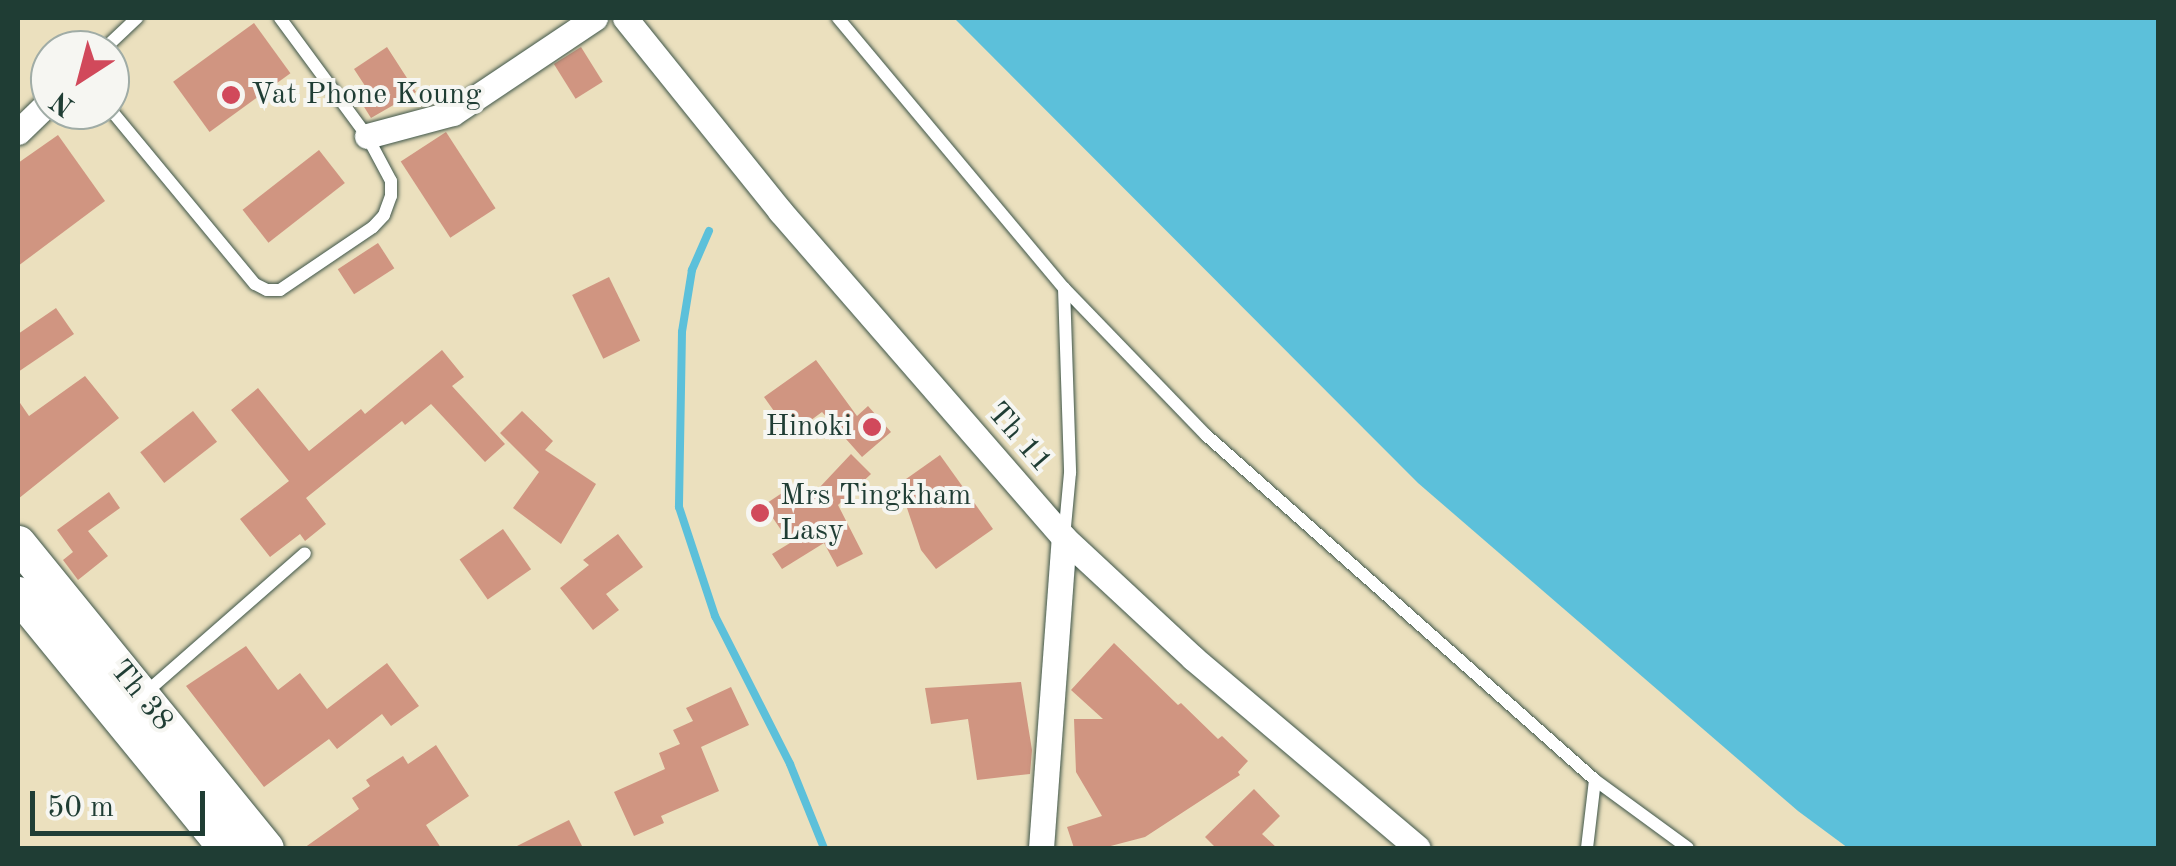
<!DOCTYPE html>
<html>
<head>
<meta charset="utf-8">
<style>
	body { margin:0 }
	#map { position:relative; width:2176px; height:866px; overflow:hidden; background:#ebe0be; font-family:"Old Standard TT",serif }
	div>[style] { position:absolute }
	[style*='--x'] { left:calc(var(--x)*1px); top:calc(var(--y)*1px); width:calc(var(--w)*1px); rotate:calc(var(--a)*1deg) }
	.water>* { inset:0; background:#5cc0da }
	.stream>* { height:8px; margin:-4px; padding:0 4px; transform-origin:4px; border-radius:4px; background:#5cc0da }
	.building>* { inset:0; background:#d09581; transform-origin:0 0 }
	.roads { filter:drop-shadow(0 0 2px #3e5549) drop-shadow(0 0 2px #3e5549) }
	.lane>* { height:12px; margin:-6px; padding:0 6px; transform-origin:6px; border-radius:6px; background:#fff }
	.street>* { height:25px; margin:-12.5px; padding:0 12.5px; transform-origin:12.5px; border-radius:12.5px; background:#fff }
	.secondary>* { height:35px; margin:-17.5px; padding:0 17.5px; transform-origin:17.5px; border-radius:17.5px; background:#fff }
	.dots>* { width:28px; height:28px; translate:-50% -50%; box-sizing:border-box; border:5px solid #f6f6f2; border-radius:50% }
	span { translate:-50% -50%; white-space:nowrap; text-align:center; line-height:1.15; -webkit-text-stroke:8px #f6f6f2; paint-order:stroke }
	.poi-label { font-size:30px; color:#1f3d34 }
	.left { translate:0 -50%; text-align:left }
	.right { translate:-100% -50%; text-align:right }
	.street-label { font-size:30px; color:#1f3d34 }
	.frame { position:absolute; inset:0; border:20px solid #1f3d34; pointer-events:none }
	.north { position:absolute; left:30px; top:30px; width:100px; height:100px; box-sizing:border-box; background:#f6f6f2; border:2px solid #a0aca6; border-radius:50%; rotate:216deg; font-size:28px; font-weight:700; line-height:40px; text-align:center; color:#1f3d34 }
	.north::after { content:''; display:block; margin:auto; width:35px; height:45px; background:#d1495b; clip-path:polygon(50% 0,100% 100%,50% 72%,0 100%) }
	.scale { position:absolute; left:30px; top:791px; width:175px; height:45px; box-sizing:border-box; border:5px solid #1f3d34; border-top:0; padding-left:12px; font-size:30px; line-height:35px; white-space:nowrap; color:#1f3d34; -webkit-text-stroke:8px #f6f6f2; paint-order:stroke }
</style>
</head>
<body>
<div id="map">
	<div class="water">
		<i style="clip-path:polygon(954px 18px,2158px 18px,2158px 848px,1848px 848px,1798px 811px,1418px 483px)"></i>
	</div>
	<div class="stream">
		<i style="--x:709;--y:231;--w:43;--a:113.6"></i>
		<i style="--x:692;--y:270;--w:63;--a:99.2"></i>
		<i style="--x:682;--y:332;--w:175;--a:91"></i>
		<i style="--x:679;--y:507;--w:115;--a:71.7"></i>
		<i style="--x:715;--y:616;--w:166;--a:63.1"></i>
		<i style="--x:790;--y:764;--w:91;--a:68"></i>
	</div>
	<div class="building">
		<i style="left:254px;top:23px;width:62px;height:100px;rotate:54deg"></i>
		<i style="clip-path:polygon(387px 47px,416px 92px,371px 118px,361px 102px,371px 95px,354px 69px)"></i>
		<i style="left:581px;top:47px;width:41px;height:32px;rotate:58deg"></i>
		<i style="left:446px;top:132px;width:91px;height:54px;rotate:57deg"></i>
		<i style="clip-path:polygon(58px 135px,105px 201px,18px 266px,18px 163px)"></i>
		<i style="left:319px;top:150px;width:42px;height:97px;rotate:52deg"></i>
		<i style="left:378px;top:243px;width:30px;height:48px;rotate:57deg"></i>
		<i style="left:609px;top:277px;width:71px;height:41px;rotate:64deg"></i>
		<i style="clip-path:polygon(56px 308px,74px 334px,18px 372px,18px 334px)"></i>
		<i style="clip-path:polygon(442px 350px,464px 377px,452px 386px,505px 444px,485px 462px,431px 404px,405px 425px,402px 421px,306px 498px,326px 524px,305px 541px,300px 534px,270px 557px,240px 519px,289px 481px,231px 410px,258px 388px,309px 451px,361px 409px,365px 414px)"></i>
		<i style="clip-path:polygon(816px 360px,857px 416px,868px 406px,891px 432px,862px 457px,822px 412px,791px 435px,764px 397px)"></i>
		<i style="clip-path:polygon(85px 376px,119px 418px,18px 499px,18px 400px,29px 416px)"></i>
		<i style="left:193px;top:411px;width:39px;height:67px;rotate:52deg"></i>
		<i style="clip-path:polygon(522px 411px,553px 441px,545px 450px,596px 484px,561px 544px,513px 508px,539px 472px,500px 433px)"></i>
		<i style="clip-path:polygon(851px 454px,871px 474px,838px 505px,863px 554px,837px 567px,824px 543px,782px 569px,772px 554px,790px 543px,764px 505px,791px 487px,803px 505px)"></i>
		<i style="clip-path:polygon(940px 455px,993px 529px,936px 569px,921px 550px,899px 484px)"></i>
		<i style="clip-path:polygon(109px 492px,120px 508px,88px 531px,108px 556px,78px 580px,63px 560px,73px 552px,57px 530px)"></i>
		<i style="left:503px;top:529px;width:49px;height:53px;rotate:55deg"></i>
		<i style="clip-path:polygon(618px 534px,643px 567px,606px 594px,619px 610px,593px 630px,560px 588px,589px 565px,583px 560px)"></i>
		<i style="clip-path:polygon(1114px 643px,1178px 705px,1181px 703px,1218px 739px,1222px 736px,1248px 761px,1238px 772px,1240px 775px,1145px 837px,1103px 848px,1074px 848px,1067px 827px,1102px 816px,1076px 772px,1074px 719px,1103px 719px,1071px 690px)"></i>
		<i style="clip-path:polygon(246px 646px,278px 690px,300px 673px,327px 709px,387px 663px,419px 706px,391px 726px,382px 714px,337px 749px,329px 739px,264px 787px,186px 686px)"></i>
		<i style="clip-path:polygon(1021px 682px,1032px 750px,1030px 774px,977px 780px,968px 719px,931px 724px,925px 688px)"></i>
		<i style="clip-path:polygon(731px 687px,749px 725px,701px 747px,719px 791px,661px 816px,664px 823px,634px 836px,614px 792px,665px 769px,659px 753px,680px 744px,673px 730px,693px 721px,686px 708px)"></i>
		<i style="clip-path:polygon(436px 745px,469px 796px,426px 825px,441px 848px,304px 848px,359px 809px,352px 798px,370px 786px,366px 780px,403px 756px,408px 764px)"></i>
		<i style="clip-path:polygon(1254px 789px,1280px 816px,1262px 834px,1277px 848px,1216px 848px,1205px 837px)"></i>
		<i style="clip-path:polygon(569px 820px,583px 848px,513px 848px)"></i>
	</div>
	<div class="roads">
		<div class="lane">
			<i style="--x:838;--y:18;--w:352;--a:50.1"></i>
			<i style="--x:1064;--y:288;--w:185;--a:88.1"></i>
			<i style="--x:1070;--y:473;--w:65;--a:95.3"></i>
			<i style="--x:103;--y:50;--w:47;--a:-43.3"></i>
			<i style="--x:110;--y:109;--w:227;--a:50.4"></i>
			<i style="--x:255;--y:284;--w:13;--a:27"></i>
			<i style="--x:267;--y:290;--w:13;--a:0"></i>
			<i style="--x:280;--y:290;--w:112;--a:-34.1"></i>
			<i style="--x:373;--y:227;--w:16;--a:-47"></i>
			<i style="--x:384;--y:215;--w:20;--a:-70"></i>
			<i style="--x:391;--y:196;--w:15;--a:-90"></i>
			<i style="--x:391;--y:181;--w:51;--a:-118.1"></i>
			<i style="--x:367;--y:136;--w:147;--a:-126.4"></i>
			<i style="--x:1064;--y:288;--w:204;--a:46"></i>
			<i style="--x:1206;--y:435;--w:520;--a:41.57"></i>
			<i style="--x:1595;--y:780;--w:115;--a:36.2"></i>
			<i style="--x:143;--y:695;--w:215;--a:-41.2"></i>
			<i style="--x:1587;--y:848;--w:68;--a:-83.3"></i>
		</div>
		<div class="street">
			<i style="--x:625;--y:18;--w:248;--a:51.2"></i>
			<i style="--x:780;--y:211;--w:433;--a:49"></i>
			<i style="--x:1064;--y:538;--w:176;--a:42.9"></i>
			<i style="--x:1193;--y:658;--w:294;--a:40.2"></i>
			<i style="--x:18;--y:132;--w:37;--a:-44"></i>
			<i style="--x:367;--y:136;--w:89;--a:-15"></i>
			<i style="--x:453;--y:113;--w:171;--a:-33.8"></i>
			<i style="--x:1041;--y:848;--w:311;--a:-85.8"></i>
		</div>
		<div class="secondary">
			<i style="--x:18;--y:543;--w:393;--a:50.9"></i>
			<i style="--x:18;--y:594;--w:328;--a:50.7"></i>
		</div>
	</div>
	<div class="dots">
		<i style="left:231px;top:95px;background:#d1495b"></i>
		<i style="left:872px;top:427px;background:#d1495b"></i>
		<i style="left:760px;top:513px;background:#d1495b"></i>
	</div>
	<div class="poi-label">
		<span class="left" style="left:251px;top:95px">Vat Phone Koung</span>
		<span class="right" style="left:852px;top:427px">Hinoki</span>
		<span class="left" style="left:780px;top:513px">Mrs Tingkham<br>Lasy</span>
	</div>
	<div class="street-label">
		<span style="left:1019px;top:438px;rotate:49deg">Th 11</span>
		<span style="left:141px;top:696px;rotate:51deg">Th 38</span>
	</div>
	<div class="frame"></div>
	<div class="north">N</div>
	<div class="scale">50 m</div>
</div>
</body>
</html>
